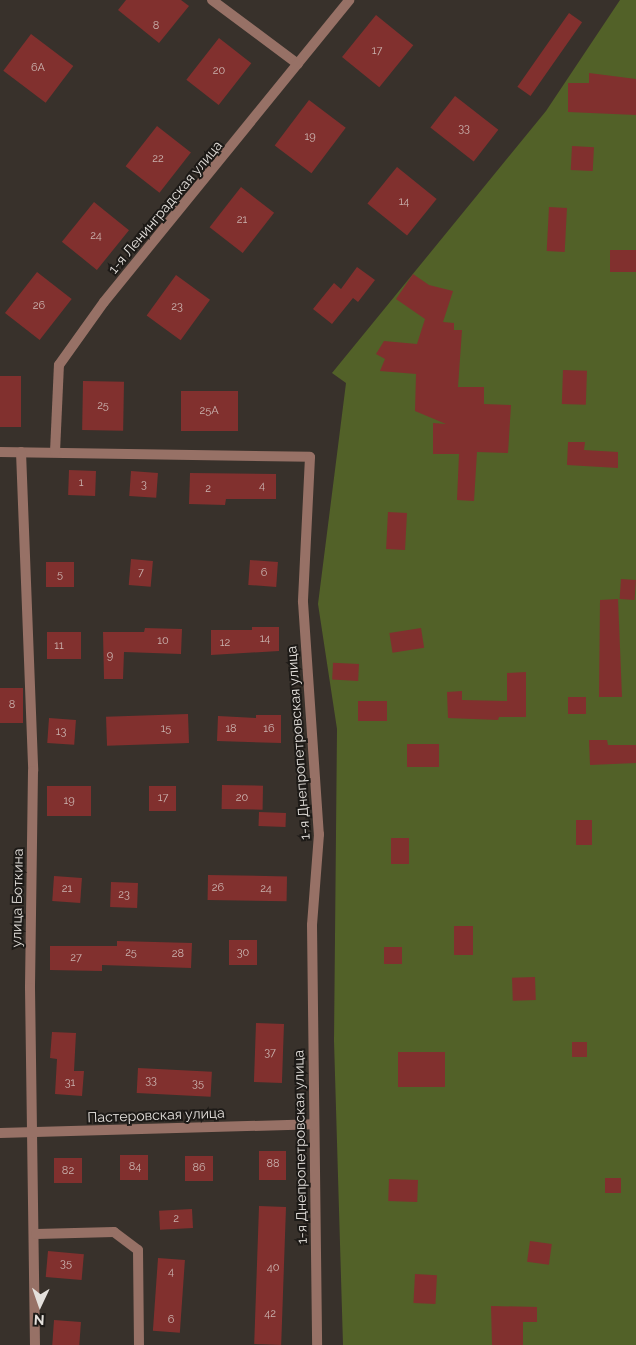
<!DOCTYPE html>
<html>
<head>
<meta charset="utf-8">
<style>
	body { margin:0 }
	#map { position:relative; width:636px; height:1345px; overflow:hidden; background:#38312b; font-family:Raleway,sans-serif }
	div>[style] { position:absolute }
	[style*='--x'] { left:calc(var(--x)*1px); top:calc(var(--y)*1px); width:calc(var(--w)*1px); rotate:calc(var(--a)*1deg) }
	.green>* { inset:0; background:#526128 }
	.building>* { inset:0; background:#81302e; transform-origin:0 0 }
	.street>* { height:10px; margin:-5px; padding:0 5px; transform-origin:5px; border-radius:5px; background:#977166 }
	span { translate:-50% -50%; white-space:nowrap; text-align:center; line-height:1.15; -webkit-text-stroke:4px #1d1a17; paint-order:stroke }
	.number-label { font-size:11px; color:#cbb4b0 }
	.number-label span { -webkit-text-stroke-width:0 }
	.street-label { font-size:14px; color:#e4e0dc }
	.north { position:absolute; left:15px; top:1280px; width:50px; height:50px; -webkit-text-stroke:4px #1d1a17; paint-order:stroke; rotate:183deg; font-size:14px; font-weight:700; line-height:20px; text-align:center; color:#e4e0dc }
	.north::after { content:''; display:block; margin:auto; width:18px; height:22px; background:#e4e0dc; clip-path:polygon(50% 0,100% 100%,50% 72%,0 100%) }
</style>
</head>
<body>
<div id="map">
	<div class="green">
		<i style="clip-path:polygon(620px 0,636px 0,636px 1345px,343px 1345px,334px 1041px,337px 729px,318px 604px,346px 383px,332px 373px,546px 111px)"></i>
	</div>
	<div class="building">
		<i style="clip-path:polygon(126px 0,181px 0,189px 6px,159px 43px,118px 10px)"></i>
		<i style="left:569px;top:13px;width:16px;height:90px;rotate:35deg"></i>
		<i style="left:376px;top:15px;width:48px;height:54px;rotate:39deg"></i>
		<i style="left:31px;top:34px;width:53px;height:46px;rotate:37deg"></i>
		<i style="left:219px;top:38px;width:41px;height:53px;rotate:38deg"></i>
		<i style="clip-path:polygon(589px 73px,636px 79px,636px 115px,568px 112px,568px 83px,589px 83px)"></i>
		<i style="left:455px;top:96px;width:55px;height:40px;rotate:38deg"></i>
		<i style="left:309px;top:100px;width:46px;height:57px;rotate:37deg"></i>
		<i style="left:157px;top:126px;width:43px;height:51px;rotate:38deg"></i>
		<i style="left:572px;top:146px;width:22px;height:24px;rotate:3deg"></i>
		<i style="left:397px;top:167px;width:51px;height:47px;rotate:39deg"></i>
		<i style="left:241px;top:187px;width:42px;height:51px;rotate:38deg"></i>
		<i style="left:94px;top:202px;width:45px;height:51px;rotate:39deg"></i>
		<i style="left:549px;top:207px;width:18px;height:44px;rotate:3deg"></i>
		<i style="left:610px;top:250px;width:26px;height:22px"></i>
		<i style="clip-path:polygon(357px 267px,375px 280px,358px 302px,353px 298px,332px 324px,313px 309px,334px 283px,341px 289px)"></i>
		<i style="left:37px;top:272px;width:44px;height:52px;rotate:38deg"></i>
		<i style="clip-path:polygon(413px 274px,429px 285px,453px 291px,443px 322px,454px 323px,454px 330px,462px 330px,458px 387px,484px 387px,484px 404px,511px 405px,508px 453px,477px 452px,474px 501px,457px 500px,459px 454px,433px 454px,433px 423px,446px 424px,415px 411px,416px 374px,380px 371px,385px 359px,376px 354px,384px 341px,417px 344px,425px 319px,396px 299px)"></i>
		<i style="left:176px;top:275px;width:42px;height:50px;rotate:36deg"></i>
		<i style="left:563px;top:370px;width:24px;height:34px;rotate:2deg"></i>
		<i style="left:0;top:376px;width:21px;height:51px"></i>
		<i style="left:83px;top:381px;width:41px;height:49px;rotate:1deg"></i>
		<i style="left:181px;top:391px;width:57px;height:40px"></i>
		<i style="clip-path:polygon(568px 442px,585px 442px,584px 450px,618px 452px,618px 468px,567px 465px)"></i>
		<i style="left:69px;top:470px;width:27px;height:25px;rotate:2deg"></i>
		<i style="left:131px;top:471px;width:27px;height:25px;rotate:4deg"></i>
		<i style="clip-path:polygon(190px 473px,276px 474px,276px 499px,226px 499px,225px 505px,189px 504px)"></i>
		<i style="left:388px;top:512px;width:19px;height:37px;rotate:3deg"></i>
		<i style="left:131px;top:559px;width:22px;height:26px;rotate:5deg"></i>
		<i style="left:250px;top:560px;width:28px;height:25px;rotate:4deg"></i>
		<i style="left:46px;top:562px;width:28px;height:25px"></i>
		<i style="left:621px;top:579px;width:15px;height:20px;rotate:4deg"></i>
		<i style="clip-path:polygon(618px 599px,622px 697px,599px 697px,600px 600px)"></i>
		<i style="clip-path:polygon(252px 627px,279px 627px,279px 651px,211px 655px,211px 630px,252px 630px)"></i>
		<i style="clip-path:polygon(145px 628px,182px 629px,181px 654px,124px 652px,123px 679px,104px 679px,103px 632px,144px 632px)"></i>
		<i style="left:421px;top:628px;width:20px;height:32px;rotate:81deg"></i>
		<i style="left:47px;top:632px;width:34px;height:27px"></i>
		<i style="left:359px;top:664px;width:17px;height:26px;rotate:93deg"></i>
		<i style="clip-path:polygon(526px 672px,526px 717px,499px 717px,498px 720px,448px 718px,447px 692px,462px 691px,462px 700px,507px 701px,507px 673px)"></i>
		<i style="left:0;top:688px;width:23px;height:35px"></i>
		<i style="left:568px;top:697px;width:18px;height:17px"></i>
		<i style="left:387px;top:701px;width:20px;height:29px;rotate:90deg"></i>
		<i style="left:188px;top:714px;width:29px;height:82px;rotate:88deg"></i>
		<i style="clip-path:polygon(256px 715px,281px 715px,281px 743px,217px 741px,218px 716px,256px 718px)"></i>
		<i style="left:49px;top:718px;width:27px;height:25px;rotate:4deg"></i>
		<i style="clip-path:polygon(589px 740px,607px 740px,608px 745px,636px 745px,636px 763px,590px 765px)"></i>
		<i style="left:407px;top:744px;width:32px;height:23px"></i>
		<i style="left:222px;top:785px;width:41px;height:24px;rotate:1deg"></i>
		<i style="left:47px;top:786px;width:44px;height:30px"></i>
		<i style="left:149px;top:786px;width:27px;height:25px"></i>
		<i style="left:259px;top:812px;width:27px;height:14px;rotate:2deg"></i>
		<i style="left:592px;top:820px;width:25px;height:16px;rotate:90deg"></i>
		<i style="left:391px;top:838px;width:18px;height:26px"></i>
		<i style="left:208px;top:875px;width:79px;height:25px;rotate:1deg"></i>
		<i style="left:54px;top:876px;width:28px;height:25px;rotate:4deg"></i>
		<i style="left:111px;top:882px;width:27px;height:25px;rotate:2deg"></i>
		<i style="left:454px;top:926px;width:19px;height:29px"></i>
		<i style="left:257px;top:940px;width:25px;height:28px;rotate:90deg"></i>
		<i style="clip-path:polygon(117px 941px,192px 943px,191px 968px,102px 965px,102px 971px,50px 970px,50px 946px,117px 946px)"></i>
		<i style="left:384px;top:947px;width:18px;height:17px"></i>
		<i style="left:535px;top:977px;width:23px;height:23px;rotate:88deg"></i>
		<i style="left:256px;top:1023px;width:28px;height:59px;rotate:2deg"></i>
		<i style="clip-path:polygon(52px 1032px,76px 1033px,74px 1071px,84px 1071px,82px 1096px,55px 1094px,57px 1059px,50px 1058px)"></i>
		<i style="left:572px;top:1042px;width:15px;height:15px"></i>
		<i style="left:398px;top:1052px;width:47px;height:35px"></i>
		<i style="left:138px;top:1068px;width:74px;height:25px;rotate:3deg"></i>
		<i style="left:286px;top:1151px;width:29px;height:27px;rotate:90deg"></i>
		<i style="left:120px;top:1155px;width:28px;height:25px"></i>
		<i style="left:185px;top:1156px;width:28px;height:25px"></i>
		<i style="left:54px;top:1158px;width:28px;height:25px"></i>
		<i style="left:605px;top:1178px;width:16px;height:15px"></i>
		<i style="left:389px;top:1179px;width:29px;height:22px;rotate:2deg"></i>
		<i style="left:286px;top:1207px;width:138px;height:27px;rotate:92deg"></i>
		<i style="left:192px;top:1209px;width:19px;height:33px;rotate:87deg"></i>
		<i style="left:530px;top:1241px;width:22px;height:21px;rotate:8deg"></i>
		<i style="left:48px;top:1251px;width:36px;height:26px;rotate:5deg"></i>
		<i style="left:158px;top:1258px;width:27px;height:73px;rotate:4deg"></i>
		<i style="left:415px;top:1274px;width:22px;height:29px;rotate:3deg"></i>
		<i style="clip-path:polygon(491px 1306px,537px 1307px,537px 1322px,523px 1322px,523px 1345px,492px 1345px)"></i>
		<i style="left:54px;top:1320px;width:27px;height:25px;rotate:4deg"></i>
	</div>
	<div class="street">
		<i style="--x:212;--y:0;--w:107;--a:36.7"></i>
		<i style="--x:0;--y:452;--w:310;--a:0.9"></i>
		<i style="--x:310;--y:457;--w:145;--a:92.8"></i>
		<i style="--x:303;--y:602;--w:233;--a:86.1"></i>
		<i style="--x:319;--y:834;--w:91;--a:94.4"></i>
		<i style="--x:312;--y:925;--w:420;--a:89.3"></i>
		<i style="--x:21;--y:452;--w:319;--a:87.8"></i>
		<i style="--x:33;--y:771;--w:217;--a:90.8"></i>
		<i style="--x:30;--y:988;--w:357;--a:89.2"></i>
		<i style="--x:55;--y:452;--w:87;--a:-87.4"></i>
		<i style="--x:59;--y:365;--w:77;--a:-54.5"></i>
		<i style="--x:104;--y:302;--w:389;--a:-50.9"></i>
		<i style="--x:0;--y:1133;--w:313;--a:-1.6"></i>
		<i style="--x:36;--y:1234;--w:78;--a:-1.5"></i>
		<i style="--x:114;--y:1232;--w:30;--a:37"></i>
		<i style="--x:138;--y:1250;--w:95;--a:89.4"></i>
	</div>
	<div class="number-label">
		<span style="left:156px;top:26px">8</span>
		<span style="left:377px;top:51px">17</span>
		<span style="left:38px;top:68px">6А</span>
		<span style="left:219px;top:71px">20</span>
		<span style="left:464px;top:129px">33</span>
		<span style="left:310px;top:137px">19</span>
		<span style="left:158px;top:159px">22</span>
		<span style="left:404px;top:202px">14</span>
		<span style="left:242px;top:220px">21</span>
		<span style="left:96px;top:236px">24</span>
		<span style="left:39px;top:306px">26</span>
		<span style="left:177px;top:307px">23</span>
		<span style="left:103px;top:406px">25</span>
		<span style="left:209px;top:411px">25А</span>
		<span style="left:81px;top:483px">1</span>
		<span style="left:144px;top:485px">3</span>
		<span style="left:262px;top:486px">4</span>
		<span style="left:208px;top:489px">2</span>
		<span style="left:141px;top:573px">7</span>
		<span style="left:264px;top:573px">6</span>
		<span style="left:60px;top:575px">5</span>
		<span style="left:265px;top:639px">14</span>
		<span style="left:163px;top:641px">10</span>
		<span style="left:225px;top:643px">12</span>
		<span style="left:59px;top:646px">11</span>
		<span style="left:110px;top:656px">9</span>
		<span style="left:12px;top:705px">8</span>
		<span style="left:166px;top:729px">15</span>
		<span style="left:231px;top:729px">18</span>
		<span style="left:269px;top:729px">16</span>
		<span style="left:61px;top:732px">13</span>
		<span style="left:163px;top:798px">17</span>
		<span style="left:242px;top:798px">20</span>
		<span style="left:69px;top:801px">19</span>
		<span style="left:218px;top:888px">26</span>
		<span style="left:67px;top:889px">21</span>
		<span style="left:266px;top:889px">24</span>
		<span style="left:124px;top:895px">23</span>
		<span style="left:131px;top:953px">25</span>
		<span style="left:243px;top:953px">30</span>
		<span style="left:178px;top:954px">28</span>
		<span style="left:76px;top:958px">27</span>
		<span style="left:270px;top:1053px">37</span>
		<span style="left:151px;top:1081px">33</span>
		<span style="left:70px;top:1083px">31</span>
		<span style="left:198px;top:1084px">35</span>
		<span style="left:273px;top:1164px">88</span>
		<span style="left:135px;top:1167px">84</span>
		<span style="left:199px;top:1168px">86</span>
		<span style="left:68px;top:1171px">82</span>
		<span style="left:176px;top:1219px">2</span>
		<span style="left:66px;top:1264px">35</span>
		<span style="left:273px;top:1268px">40</span>
		<span style="left:171px;top:1272px">4</span>
		<span style="left:270px;top:1314px">42</span>
		<span style="left:171px;top:1320px">6</span>
	</div>
	<div class="street-label">
		<span style="left:165px;top:207px;rotate:-50deg">1-я Ленинградская улица</span>
		<span style="left:298px;top:743px;rotate:-94deg">1-я Днепропетровская улица</span>
		<span style="left:17px;top:898px;rotate:-89deg">улица Боткина</span>
		<span style="left:156px;top:1115px;rotate:-2deg">Пастеровская улица</span>
		<span style="left:300px;top:1147px;rotate:-91deg">1-я Днепропетровская улица</span>
	</div>
	<div class="north">N</div>
</div>
</body>
</html>
